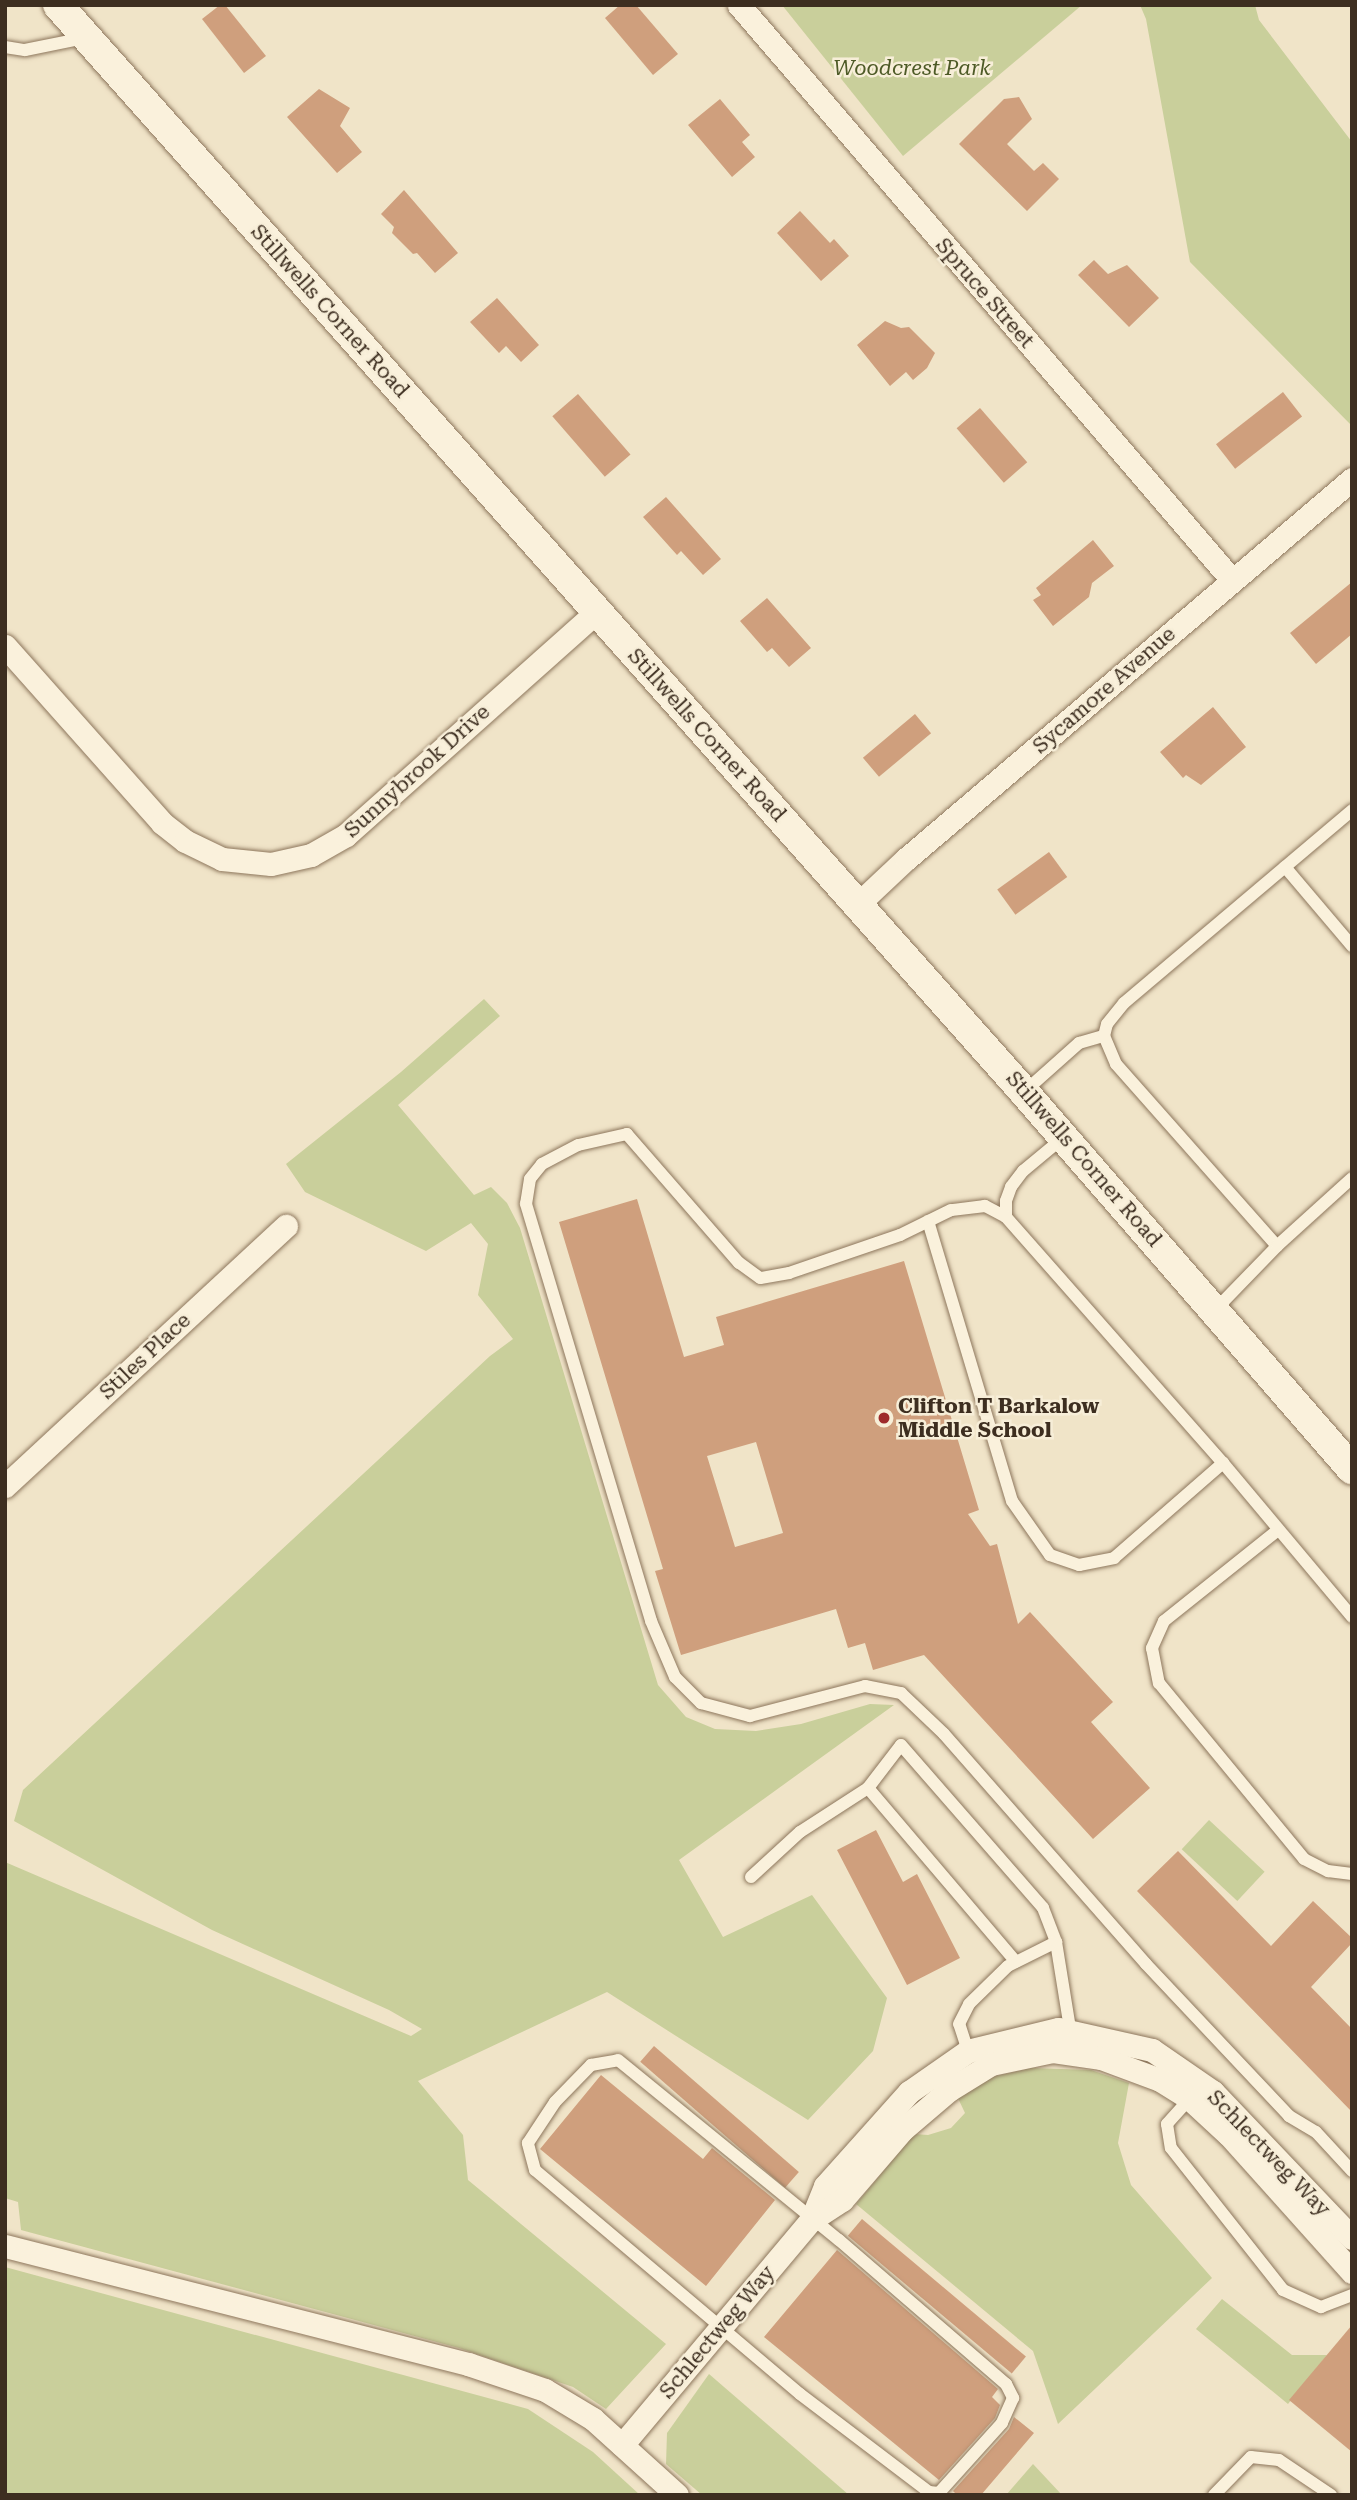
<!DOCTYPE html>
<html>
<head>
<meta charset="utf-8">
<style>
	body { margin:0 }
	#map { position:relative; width:1357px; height:2500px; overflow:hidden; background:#f0e4c8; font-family:"Roboto Serif",serif }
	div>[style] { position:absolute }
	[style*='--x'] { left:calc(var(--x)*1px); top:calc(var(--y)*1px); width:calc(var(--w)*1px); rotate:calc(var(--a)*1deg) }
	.green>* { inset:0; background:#c9cf9b; transform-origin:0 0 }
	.building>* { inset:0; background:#cf9f7d; transform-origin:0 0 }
	.roads { filter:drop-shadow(0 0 2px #8d765c) drop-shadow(0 0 2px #8d765c) }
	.service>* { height:12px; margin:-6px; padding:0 6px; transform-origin:6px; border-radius:6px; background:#faf1dc }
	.minor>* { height:23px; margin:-11.5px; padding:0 11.5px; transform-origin:11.5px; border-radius:11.5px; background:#faf1dc }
	.tertiary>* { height:30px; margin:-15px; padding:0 15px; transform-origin:15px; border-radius:15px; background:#faf1dc }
	.dots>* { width:19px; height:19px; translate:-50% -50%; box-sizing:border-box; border:4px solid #f7eed8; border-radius:50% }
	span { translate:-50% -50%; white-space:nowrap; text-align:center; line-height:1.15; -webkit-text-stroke:5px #f7eed8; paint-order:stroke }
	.park-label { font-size:21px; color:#4d5a26; font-style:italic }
	.street-label { font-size:21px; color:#3d2e20 }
	.poi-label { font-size:21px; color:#3d2e20; font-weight:700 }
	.left { translate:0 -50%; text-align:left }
	.frame { position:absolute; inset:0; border:7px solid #3d2e20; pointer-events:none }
</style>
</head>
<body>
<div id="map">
	<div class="green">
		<i style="clip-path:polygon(782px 5px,1082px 5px,903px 156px)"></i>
		<i style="clip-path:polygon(1140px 5px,1255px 5px,1259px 20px,1352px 142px,1352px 426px,1190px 262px,1146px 19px)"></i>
		<i style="clip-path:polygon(484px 999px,500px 1016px,398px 1105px,474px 1195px,491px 1187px,507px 1203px,520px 1228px,658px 1685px,686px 1717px,715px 1729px,756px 1731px,801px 1724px,870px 1704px,894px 1705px,679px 1860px,723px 1937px,812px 1895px,887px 1998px,873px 2051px,808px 2120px,607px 1992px,418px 2081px,463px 2135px,468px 2180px,666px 2344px,606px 2409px,573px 2387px,459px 2348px,21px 2230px,18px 2202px,5px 2198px,5px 1862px,411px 2036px,422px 2029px,389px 2010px,212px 1930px,14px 1821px,23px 1790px,490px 1356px,513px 1339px,478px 1295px,488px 1244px,471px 1223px,426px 1251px,305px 1192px,286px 1164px,401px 1072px)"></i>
		<i style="left:1209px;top:1820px;width:76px;height:40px;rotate:43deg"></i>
		<i style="clip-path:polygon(1031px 2068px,1091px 2070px,1129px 2083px,1118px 2143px,1131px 2185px,1212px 2278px,1058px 2424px,1033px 2351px,856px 2204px,914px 2134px,928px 2135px,951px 2128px,965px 2113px,956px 2094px,983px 2079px)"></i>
		<i style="clip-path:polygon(5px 2267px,528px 2409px,593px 2452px,640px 2495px,5px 2495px)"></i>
		<i style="clip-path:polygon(1222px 2299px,1292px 2355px,1327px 2355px,1288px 2404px,1196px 2329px)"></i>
		<i style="clip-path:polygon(709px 2374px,849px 2495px,702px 2495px,666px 2464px,667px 2433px)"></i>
		<i style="clip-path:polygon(1033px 2464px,1062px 2495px,1006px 2495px)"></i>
	</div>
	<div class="building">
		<i style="clip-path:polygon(220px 5px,225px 5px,266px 56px,244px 73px,202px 19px)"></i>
		<i style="clip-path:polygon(620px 5px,636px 5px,678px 54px,653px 75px,605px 18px)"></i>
		<i style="clip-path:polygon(319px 89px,350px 108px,340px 126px,362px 152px,337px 173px,287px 117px)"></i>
		<i style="clip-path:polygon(1019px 97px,1032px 119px,1007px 144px,1034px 171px,1043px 163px,1059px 179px,1027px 211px,959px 144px,1004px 99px)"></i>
		<i style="clip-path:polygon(720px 99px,750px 135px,742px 142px,755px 157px,732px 177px,688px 125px)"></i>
		<i style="clip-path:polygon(404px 190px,458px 253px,435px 273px,417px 253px,413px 254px,392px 233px,394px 227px,381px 214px)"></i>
		<i style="clip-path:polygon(800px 211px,830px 243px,834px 239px,849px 256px,821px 281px,777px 233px)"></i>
		<i style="clip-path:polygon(1094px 260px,1108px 274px,1127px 265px,1159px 298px,1129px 327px,1078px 275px)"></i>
		<i style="clip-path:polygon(497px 298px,539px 345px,521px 362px,506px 346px,499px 353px,470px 322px)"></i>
		<i style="clip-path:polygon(885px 321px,901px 328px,909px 327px,935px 353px,927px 368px,913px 380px,906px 372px,890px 386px,857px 345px)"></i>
		<i style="left:1283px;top:392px;width:31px;height:85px;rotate:52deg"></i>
		<i style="left:578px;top:394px;width:80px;height:34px;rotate:49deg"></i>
		<i style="left:980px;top:408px;width:72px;height:31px;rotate:49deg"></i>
		<i style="clip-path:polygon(666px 497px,721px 559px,703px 575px,681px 551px,677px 555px,643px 517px)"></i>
		<i style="clip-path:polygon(1093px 540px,1114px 566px,1092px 583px,1089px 597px,1053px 626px,1033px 600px,1041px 595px,1036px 588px)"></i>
		<i style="clip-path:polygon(1352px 582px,1352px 634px,1316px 664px,1290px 633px)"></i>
		<i style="clip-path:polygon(767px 598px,811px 648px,789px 667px,772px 648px,767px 652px,740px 621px)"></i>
		<i style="clip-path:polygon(1213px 707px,1246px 747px,1201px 785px,1186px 775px,1183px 778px,1160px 752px)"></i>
		<i style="left:915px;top:714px;width:25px;height:68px;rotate:50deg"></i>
		<i style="left:1049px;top:852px;width:31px;height:64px;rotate:54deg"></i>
		<i style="clip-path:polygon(evenodd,637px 1199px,684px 1357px,724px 1345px,716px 1317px,904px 1261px,979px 1510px,968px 1514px,990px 1546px,997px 1544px,1018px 1624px,1030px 1612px,1113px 1702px,1091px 1722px,1150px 1788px,1093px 1839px,924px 1655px,873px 1670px,865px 1643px,848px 1648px,836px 1609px,681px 1655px,655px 1571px,663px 1569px,559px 1222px,637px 1199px,756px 1442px,783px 1533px,735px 1547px,707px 1456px,756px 1442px)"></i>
		<i style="clip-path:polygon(876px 1830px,903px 1882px,917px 1874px,960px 1958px,907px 1985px,837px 1850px)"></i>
		<i style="clip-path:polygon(1178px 1851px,1271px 1946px,1313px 1901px,1352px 1938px,1352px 1943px,1311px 1987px,1352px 2029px,1352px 2112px,1137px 1891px)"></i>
		<i style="left:654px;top:2046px;width:192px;height:21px;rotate:41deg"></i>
		<i style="clip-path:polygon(601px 2075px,703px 2159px,712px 2148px,775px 2200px,706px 2286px,540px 2149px)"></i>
		<i style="left:862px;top:2219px;width:214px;height:22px;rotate:40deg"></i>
		<i style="clip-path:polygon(837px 2250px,998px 2389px,992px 2397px,1000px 2405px,995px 2418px,939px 2480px,764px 2337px)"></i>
		<i style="clip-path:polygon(1352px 2325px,1352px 2452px,1289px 2400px)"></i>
		<i style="clip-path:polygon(1014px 2417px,1034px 2433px,981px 2495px,957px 2495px,953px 2491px,1009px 2429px)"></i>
	</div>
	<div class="roads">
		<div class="service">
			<i style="--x:5;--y:47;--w:20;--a:9"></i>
			<i style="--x:25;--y:50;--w:60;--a:-11.5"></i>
			<i style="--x:1285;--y:867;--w:104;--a:49.7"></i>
			<i style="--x:1024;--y:1092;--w:74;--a:-41.7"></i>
			<i style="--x:1079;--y:1043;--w:26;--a:-16"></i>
			<i style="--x:1064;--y:1137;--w:53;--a:140.3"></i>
			<i style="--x:1023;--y:1171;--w:20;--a:127"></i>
			<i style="--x:1011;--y:1187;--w:15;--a:110"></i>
			<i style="--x:1006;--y:1201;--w:16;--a:90"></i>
			<i style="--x:1006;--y:1217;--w:328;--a:48.6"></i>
			<i style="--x:1223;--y:1463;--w:201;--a:50"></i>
			<i style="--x:1006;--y:1217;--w:24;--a:-152"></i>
			<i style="--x:985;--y:1206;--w:34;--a:173"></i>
			<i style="--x:951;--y:1210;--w:57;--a:153.9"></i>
			<i style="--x:900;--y:1235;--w:117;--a:161.1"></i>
			<i style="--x:789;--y:1273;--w:29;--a:170"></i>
			<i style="--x:760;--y:1278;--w:26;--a:-144"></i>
			<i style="--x:739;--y:1263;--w:171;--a:-131"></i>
			<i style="--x:627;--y:1134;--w:50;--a:167.3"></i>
			<i style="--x:578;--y:1145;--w:41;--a:152.2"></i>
			<i style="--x:542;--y:1164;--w:19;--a:129"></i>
			<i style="--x:530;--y:1179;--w:25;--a:99"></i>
			<i style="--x:526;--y:1204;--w:435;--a:73.3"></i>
			<i style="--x:651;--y:1621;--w:61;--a:66.8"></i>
			<i style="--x:675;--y:1677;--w:37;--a:45"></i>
			<i style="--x:701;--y:1703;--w:51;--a:14.9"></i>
			<i style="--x:750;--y:1716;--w:119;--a:-14.6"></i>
			<i style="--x:865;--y:1686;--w:37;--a:11"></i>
			<i style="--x:901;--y:1693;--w:59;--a:43.6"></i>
			<i style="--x:944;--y:1734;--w:306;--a:48.7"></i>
			<i style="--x:1146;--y:1964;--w:209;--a:46.7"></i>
			<i style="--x:1289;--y:2116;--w:31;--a:31"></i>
			<i style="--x:1316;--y:2132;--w:53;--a:47.3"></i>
			<i style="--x:928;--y:1221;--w:292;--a:73.3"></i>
			<i style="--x:1012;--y:1501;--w:66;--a:54.9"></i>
			<i style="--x:1050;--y:1555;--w:31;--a:19"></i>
			<i style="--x:1079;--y:1565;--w:36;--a:-11"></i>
			<i style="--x:1114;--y:1558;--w:145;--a:-41.1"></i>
			<i style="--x:1277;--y:1246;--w:243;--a:-131.5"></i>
			<i style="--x:1116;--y:1064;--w:30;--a:-113"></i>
			<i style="--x:1104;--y:1036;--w:12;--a:-76"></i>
			<i style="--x:1107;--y:1024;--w:27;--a:-51"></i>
			<i style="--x:1124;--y:1003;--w:299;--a:-40.2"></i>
			<i style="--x:1216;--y:1309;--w:88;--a:-45.9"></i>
			<i style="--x:1277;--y:1246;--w:101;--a:-42.2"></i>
			<i style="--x:1278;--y:1530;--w:146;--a:141.4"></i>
			<i style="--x:1164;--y:1621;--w:30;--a:114"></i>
			<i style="--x:1152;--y:1648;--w:36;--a:79"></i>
			<i style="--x:1159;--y:1683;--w:228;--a:50.5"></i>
			<i style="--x:1304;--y:1859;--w:27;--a:27"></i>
			<i style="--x:1328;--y:1871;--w:24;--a:7"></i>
			<i style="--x:868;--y:1788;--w:228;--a:49.6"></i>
			<i style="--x:751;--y:1877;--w:67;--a:-42.6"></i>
			<i style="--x:800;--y:1832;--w:81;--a:-32.9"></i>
			<i style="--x:868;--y:1788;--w:54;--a:-52.5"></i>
			<i style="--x:901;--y:1745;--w:216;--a:48.9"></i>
			<i style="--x:1043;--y:1908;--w:36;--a:69"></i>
			<i style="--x:968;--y:2051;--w:28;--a:-108"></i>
			<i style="--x:959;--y:2024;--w:22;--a:-63"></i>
			<i style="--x:969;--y:2004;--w:54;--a:-44.3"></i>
			<i style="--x:1008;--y:1966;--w:54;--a:-26.6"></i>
			<i style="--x:1056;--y:1942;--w:94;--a:80.8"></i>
			<i style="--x:618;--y:2060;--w:285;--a:39.2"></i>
			<i style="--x:839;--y:2240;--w:221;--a:40.8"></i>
			<i style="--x:1006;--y:2384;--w:16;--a:63"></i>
			<i style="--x:1013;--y:2398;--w:27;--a:114"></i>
			<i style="--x:1002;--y:2423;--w:94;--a:132"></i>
			<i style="--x:939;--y:2493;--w:10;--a:-174"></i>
			<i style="--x:929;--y:2492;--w:162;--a:-142.8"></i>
			<i style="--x:800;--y:2394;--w:347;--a:-139.8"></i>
			<i style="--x:535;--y:2170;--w:28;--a:-105"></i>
			<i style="--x:528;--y:2143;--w:49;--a:-56.6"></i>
			<i style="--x:555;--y:2102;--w:52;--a:-45.8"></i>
			<i style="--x:591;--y:2065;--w:27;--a:-10"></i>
			<i style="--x:1193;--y:2095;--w:39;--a:132"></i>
			<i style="--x:1167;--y:2124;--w:24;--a:81"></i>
			<i style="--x:1171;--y:2148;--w:181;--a:51.7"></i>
			<i style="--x:1283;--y:2290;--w:42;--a:24.1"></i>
			<i style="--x:1321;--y:2307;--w:33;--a:-21"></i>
			<i style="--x:1214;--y:2495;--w:53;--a:-45.8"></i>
			<i style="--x:1251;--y:2457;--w:28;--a:6"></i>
			<i style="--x:1279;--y:2460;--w:63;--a:33.9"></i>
		</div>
		<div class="minor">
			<i style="--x:739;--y:5;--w:757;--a:49.39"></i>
			<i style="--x:5;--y:646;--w:237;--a:48.4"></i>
			<i style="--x:162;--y:823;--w:29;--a:38"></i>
			<i style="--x:185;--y:841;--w:41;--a:25.9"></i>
			<i style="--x:222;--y:859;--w:49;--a:5.8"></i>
			<i style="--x:271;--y:864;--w:41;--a:-12.7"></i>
			<i style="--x:311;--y:855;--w:40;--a:-29.7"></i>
			<i style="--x:346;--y:835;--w:336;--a:-41.7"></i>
			<i style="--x:858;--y:904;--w:66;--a:-43.2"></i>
			<i style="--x:906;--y:859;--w:586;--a:-40.43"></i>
			<i style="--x:5;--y:1486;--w:383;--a:-42.8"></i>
			<i style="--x:1352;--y:2238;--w:202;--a:-133.6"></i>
			<i style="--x:1213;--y:2092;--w:74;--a:-145.5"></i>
			<i style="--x:1152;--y:2050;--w:96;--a:-167.4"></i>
			<i style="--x:1058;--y:2029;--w:93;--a:166.3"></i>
			<i style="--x:968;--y:2051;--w:72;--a:145.2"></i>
			<i style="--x:909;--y:2092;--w:126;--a:131.8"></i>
			<i style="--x:825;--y:2186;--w:37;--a:112"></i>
			<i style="--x:811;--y:2220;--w:37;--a:-33"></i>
			<i style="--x:842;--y:2200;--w:92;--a:-49.4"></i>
			<i style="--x:902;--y:2130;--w:62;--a:-40.4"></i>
			<i style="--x:949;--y:2090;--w:49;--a:-31.8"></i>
			<i style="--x:991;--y:2064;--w:63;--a:-11.8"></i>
			<i style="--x:1053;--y:2051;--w:49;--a:8.3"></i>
			<i style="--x:1101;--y:2058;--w:63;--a:20.4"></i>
			<i style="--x:1160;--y:2080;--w:36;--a:32"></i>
			<i style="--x:1190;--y:2099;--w:53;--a:42.7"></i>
			<i style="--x:1229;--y:2135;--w:184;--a:48.1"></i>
			<i style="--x:5;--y:2246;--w:478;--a:14.3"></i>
			<i style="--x:468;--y:2364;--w:81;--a:18.7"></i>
			<i style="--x:545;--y:2390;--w:56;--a:31.1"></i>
			<i style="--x:593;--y:2419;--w:113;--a:42.1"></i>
			<i style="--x:622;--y:2445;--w:294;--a:-50"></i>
		</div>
		<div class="tertiary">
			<i style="--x:58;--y:5;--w:1454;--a:48.37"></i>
			<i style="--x:1024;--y:1092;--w:500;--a:49"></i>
		</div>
	</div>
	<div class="dots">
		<i style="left:884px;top:1418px;background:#9e2a2b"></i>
	</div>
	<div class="park-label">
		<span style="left:912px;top:68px">Woodcrest Park</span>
	</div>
	<div class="street-label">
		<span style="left:985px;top:293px;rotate:49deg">Spruce Street</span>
		<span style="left:330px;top:311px;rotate:48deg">Stillwells Corner Road</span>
		<span style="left:1104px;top:690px;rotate:-41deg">Sycamore Avenue</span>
		<span style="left:707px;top:735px;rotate:48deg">Stillwells Corner Road</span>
		<span style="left:417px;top:771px;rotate:-42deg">Sunnybrook Drive</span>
		<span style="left:1084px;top:1159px;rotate:49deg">Stillwells Corner Road</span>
		<span style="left:145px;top:1356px;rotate:-43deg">Stiles Place</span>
		<span style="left:1269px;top:2153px;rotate:46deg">Schlectweg Way</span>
		<span style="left:717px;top:2332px;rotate:-50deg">Schlectweg Way</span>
	</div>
	<div class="poi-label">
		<span class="left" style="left:898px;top:1418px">Clifton T Barkalow<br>Middle School</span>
	</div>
	<div class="frame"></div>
</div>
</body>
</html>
